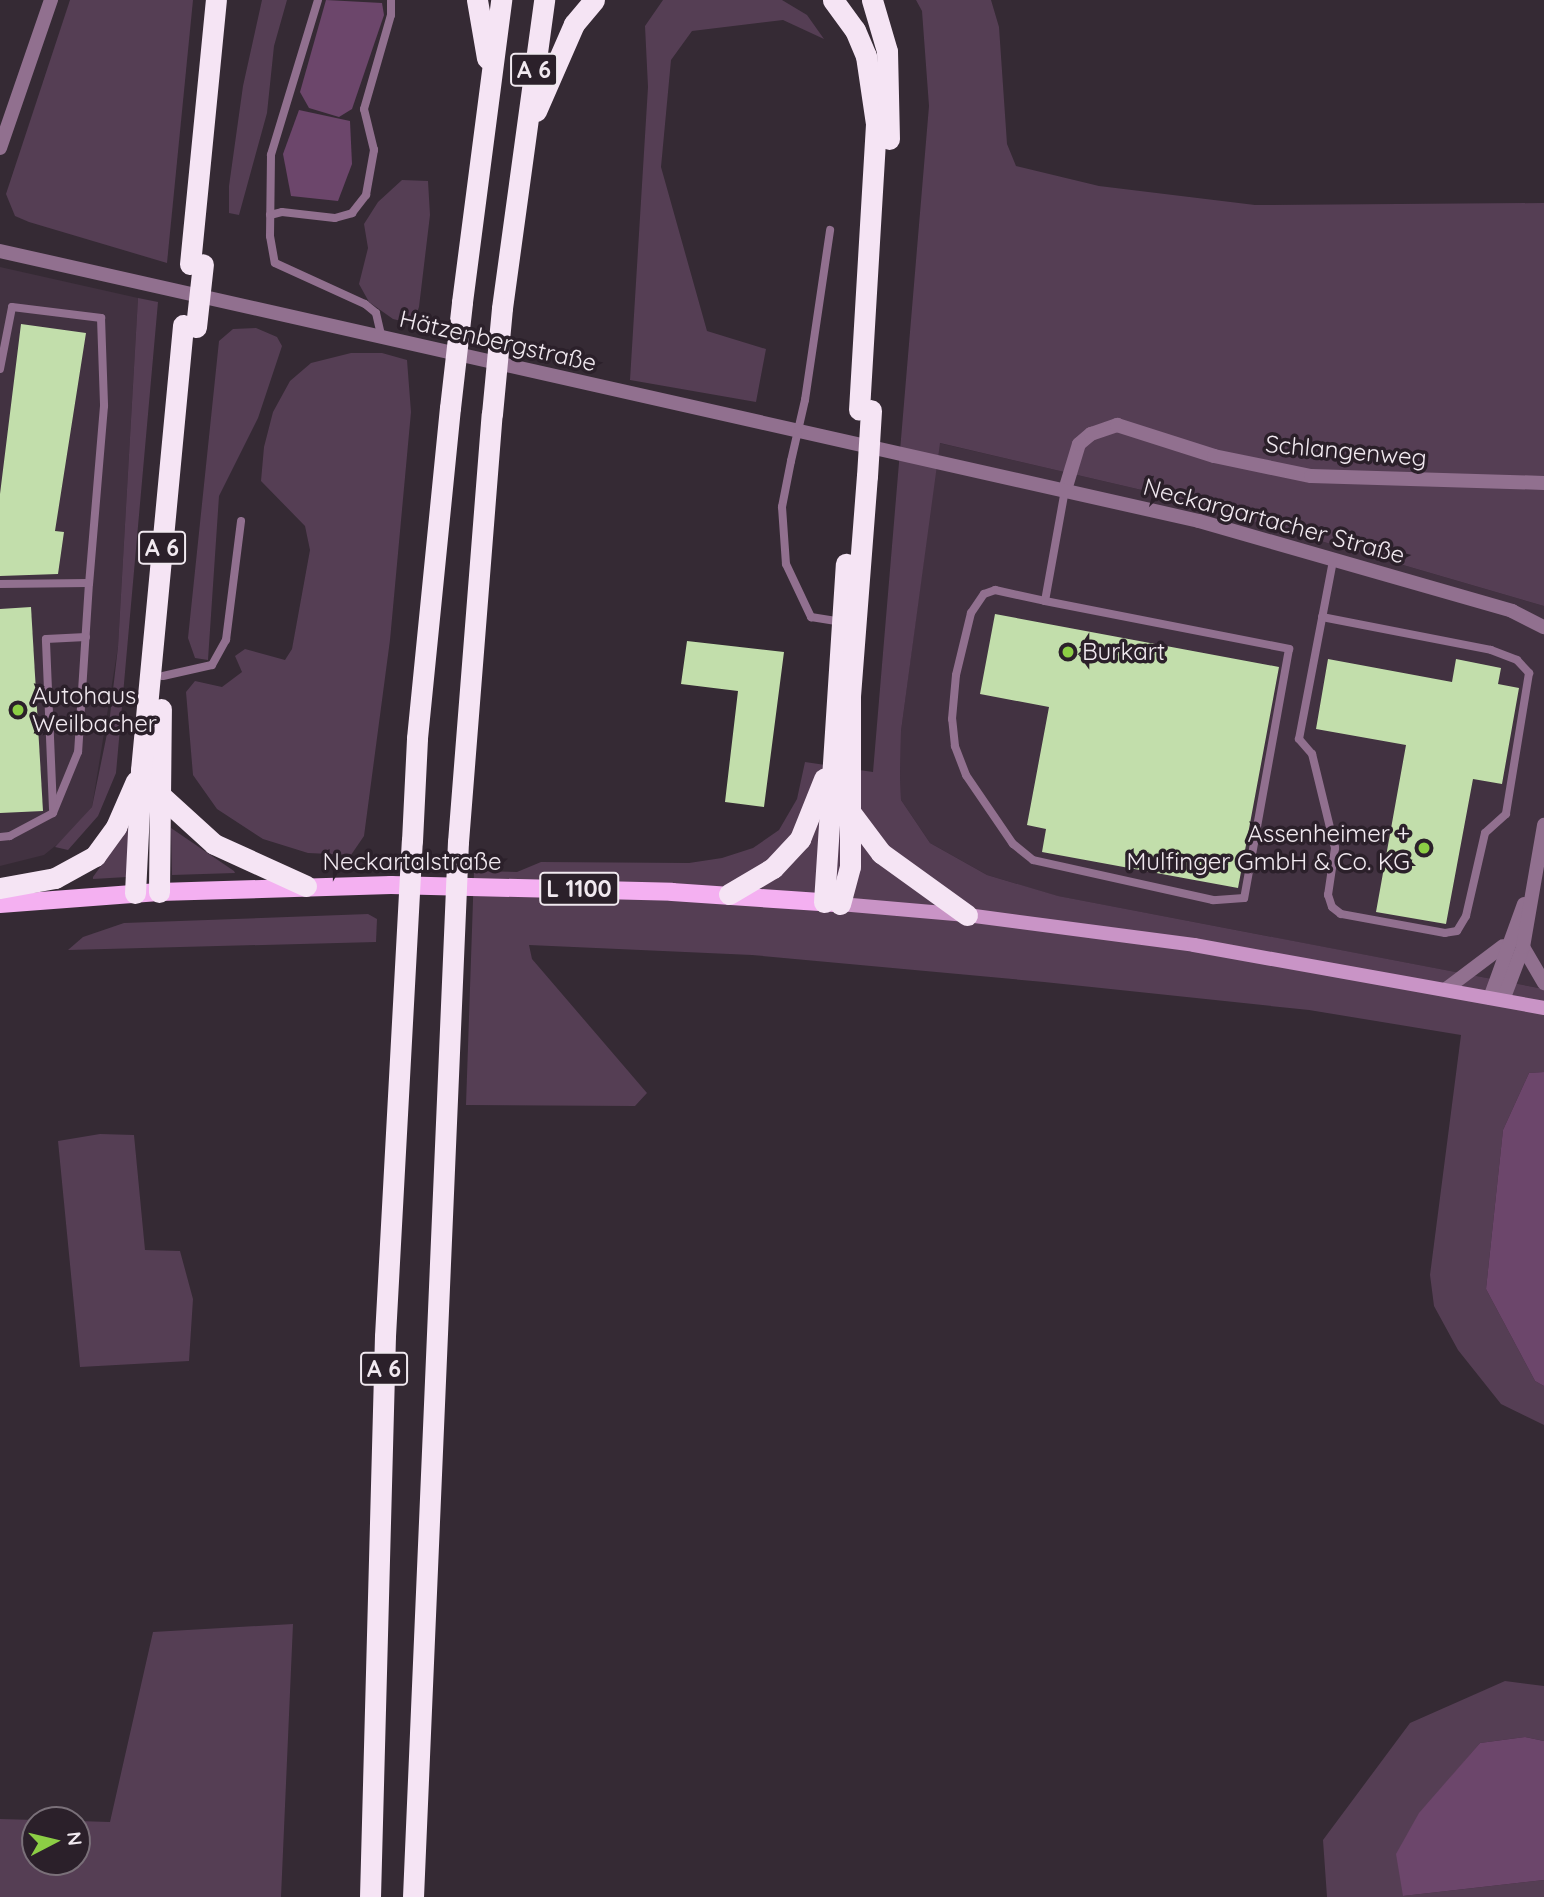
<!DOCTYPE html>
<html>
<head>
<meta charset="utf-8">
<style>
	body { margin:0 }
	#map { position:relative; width:1544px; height:1897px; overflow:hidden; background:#352a34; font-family:Quicksand,sans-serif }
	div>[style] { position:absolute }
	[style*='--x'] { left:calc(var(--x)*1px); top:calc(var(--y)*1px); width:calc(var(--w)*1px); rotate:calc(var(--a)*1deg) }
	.built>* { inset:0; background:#423241 }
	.green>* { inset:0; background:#553e54 }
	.water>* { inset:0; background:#6c466b }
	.building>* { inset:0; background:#c2deab }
	.service>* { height:8px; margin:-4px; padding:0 4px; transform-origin:4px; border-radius:4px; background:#91708f }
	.minor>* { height:14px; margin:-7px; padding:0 7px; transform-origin:7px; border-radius:7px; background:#91708f }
	.tertiary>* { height:14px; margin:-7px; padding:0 7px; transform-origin:7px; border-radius:7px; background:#91708f }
	.secondary>* { height:14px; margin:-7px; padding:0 7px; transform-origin:7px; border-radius:7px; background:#c994c6 }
	.primary>* { height:18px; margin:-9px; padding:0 9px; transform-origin:9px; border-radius:9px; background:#f4b0f1 }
	.motorway>* { height:21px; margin:-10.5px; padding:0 10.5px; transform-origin:10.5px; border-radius:10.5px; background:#f5e4f4 }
	.service-bridge>* { height:8px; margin:-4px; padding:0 4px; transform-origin:4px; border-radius:4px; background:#91708f }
	.motorway-bridge>* { height:21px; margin:-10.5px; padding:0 10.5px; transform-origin:10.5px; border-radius:10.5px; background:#f5e4f4 }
	.dots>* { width:19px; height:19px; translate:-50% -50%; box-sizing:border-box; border:4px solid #2b202a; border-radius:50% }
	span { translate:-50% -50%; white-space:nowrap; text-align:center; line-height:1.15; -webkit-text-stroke:7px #2b202a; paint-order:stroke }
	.shield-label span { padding:2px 5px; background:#2b202a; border:2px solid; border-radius:5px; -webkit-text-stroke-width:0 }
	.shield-label { font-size:23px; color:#f1e9f0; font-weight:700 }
	.street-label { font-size:24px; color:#f1e9f0 }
	.poi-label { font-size:24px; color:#f1e9f0 }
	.left { translate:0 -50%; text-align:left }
	.right { translate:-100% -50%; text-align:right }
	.north { position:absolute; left:21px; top:1806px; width:70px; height:70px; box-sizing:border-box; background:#2b202a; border:2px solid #7a7079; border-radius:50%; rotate:83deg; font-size:19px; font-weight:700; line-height:28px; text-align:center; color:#f1e9f0 }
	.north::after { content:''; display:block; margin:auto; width:24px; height:32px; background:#8cce45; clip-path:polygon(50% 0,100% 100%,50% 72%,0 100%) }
</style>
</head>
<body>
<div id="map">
	<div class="built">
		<i style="clip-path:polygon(0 267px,138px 298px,118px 647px,92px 807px,70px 834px,44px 855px,0 866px)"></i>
		<i style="clip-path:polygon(939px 443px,1159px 494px,1544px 606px,1544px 989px,1057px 896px,987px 875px,930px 843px,901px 800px,900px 776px,901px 731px)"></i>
	</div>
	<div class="green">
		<i style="clip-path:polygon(70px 0,193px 0,167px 263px,29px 222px,15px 216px,6px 194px)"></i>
		<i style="clip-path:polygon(262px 0,287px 0,274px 46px,267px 113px,239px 215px,229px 213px,229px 186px,243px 86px)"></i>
		<i style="clip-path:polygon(663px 0,782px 0,807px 15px,824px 39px,783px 20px,692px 31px,671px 60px,661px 167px,707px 331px,766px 349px,756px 402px,630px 380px,648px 87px,645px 26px)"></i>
		<i style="clip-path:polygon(916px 0,991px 0,999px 27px,1007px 144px,1016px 166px,1099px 186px,1255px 205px,1544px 203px,1544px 606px,1159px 494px,940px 443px,901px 731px,900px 776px,901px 800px,930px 843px,987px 875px,1058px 896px,1544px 989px,1544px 1072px,1529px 1073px,1503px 1130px,1486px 1289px,1535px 1381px,1544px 1386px,1544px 1425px,1501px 1404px,1458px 1350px,1434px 1306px,1430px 1275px,1461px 1035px,1309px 1010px,1044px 982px,752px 955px,529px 945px,532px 959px,647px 1093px,635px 1106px,466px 1105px,474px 871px,517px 872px,541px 862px,689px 863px,722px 858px,753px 848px,779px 830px,797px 799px,805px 762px,873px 772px,929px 106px,922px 11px)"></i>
		<i style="clip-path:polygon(402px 180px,428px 181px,430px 215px,419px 307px,413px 324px,393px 319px,369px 302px,359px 284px,368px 248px,364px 224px,378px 202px)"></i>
		<i style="clip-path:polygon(138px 298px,158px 302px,116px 773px,98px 816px,68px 850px,55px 847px,92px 807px,109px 724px,118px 647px)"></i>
		<i style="clip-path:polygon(256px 328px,277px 337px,282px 346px,258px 418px,219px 496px,208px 660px,195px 658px,188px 638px,219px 341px,233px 329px)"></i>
		<i style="clip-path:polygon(351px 353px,382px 353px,407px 360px,411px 412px,390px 640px,364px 836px,351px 855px,308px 853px,263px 839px,217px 809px,193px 775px,186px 692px,195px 681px,222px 687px,242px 672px,235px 656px,245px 649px,285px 660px,292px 649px,310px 550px,305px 526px,261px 481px,264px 447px,273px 412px,290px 381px,311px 363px)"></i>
		<i style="clip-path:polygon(131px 824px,127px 877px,93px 879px,93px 877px)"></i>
		<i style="clip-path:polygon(171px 828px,234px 871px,235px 873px,172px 875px)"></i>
		<i style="clip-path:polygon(368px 914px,377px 919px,376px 942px,68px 950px,83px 937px,124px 923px)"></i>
		<i style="clip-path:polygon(100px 1134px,134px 1135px,145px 1250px,180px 1251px,193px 1299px,189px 1361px,80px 1367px,58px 1141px)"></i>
		<i style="clip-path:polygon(293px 1624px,281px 1897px,0 1897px,0 1819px,35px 1820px,35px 1862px,77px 1862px,77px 1821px,110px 1822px,153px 1632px)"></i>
		<i style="clip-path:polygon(1505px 1681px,1544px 1686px,1544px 1741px,1525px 1737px,1480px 1743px,1451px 1777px,1403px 1896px,1544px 1880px,1544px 1897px,1327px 1897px,1323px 1840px,1410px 1723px)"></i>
	</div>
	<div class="water">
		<i style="clip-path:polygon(326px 0,382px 3px,384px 15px,352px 109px,339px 117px,309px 108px,300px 92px)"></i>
		<i style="clip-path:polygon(299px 110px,350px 121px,352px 164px,338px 201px,291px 196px,283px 154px)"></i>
		<i style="clip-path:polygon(1544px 1072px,1544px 1386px,1535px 1381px,1486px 1289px,1503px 1130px,1529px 1073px)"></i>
		<i style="clip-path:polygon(1525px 1737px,1544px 1741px,1544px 1880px,1403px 1896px,1396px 1854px,1419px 1813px,1480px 1743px)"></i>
	</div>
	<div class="building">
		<i style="clip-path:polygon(21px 324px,86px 333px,55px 531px,64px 532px,58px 574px,0 576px,0 494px)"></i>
		<i style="clip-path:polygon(31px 607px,43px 811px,0 813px,0 609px)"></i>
		<i style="clip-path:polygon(995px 614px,1279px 667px,1238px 888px,1042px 852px,1046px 829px,1027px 825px,1049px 707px,980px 694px)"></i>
		<i style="clip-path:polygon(687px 641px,784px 652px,764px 807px,725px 802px,738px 691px,681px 684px)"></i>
		<i style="clip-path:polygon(1328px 659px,1452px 682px,1456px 659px,1501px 668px,1498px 684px,1519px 688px,1502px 784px,1473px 779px,1446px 924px,1376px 912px,1406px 745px,1316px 729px)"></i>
	</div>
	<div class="service">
		<i style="--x:318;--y:0;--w:162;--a:106.9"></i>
		<i style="--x:271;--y:155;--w:81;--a:90.7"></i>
		<i style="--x:270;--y:236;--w:27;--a:80"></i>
		<i style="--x:275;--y:263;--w:99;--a:24.5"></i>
		<i style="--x:365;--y:304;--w:14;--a:39"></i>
		<i style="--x:376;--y:313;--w:26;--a:77"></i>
		<i style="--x:270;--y:215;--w:12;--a:-14"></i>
		<i style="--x:282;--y:212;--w:53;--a:6.5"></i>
		<i style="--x:335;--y:218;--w:18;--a:-16"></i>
		<i style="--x:352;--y:213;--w:23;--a:-52"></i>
		<i style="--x:366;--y:195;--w:46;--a:-79.9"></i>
		<i style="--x:374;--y:150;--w:42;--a:-103.7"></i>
		<i style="--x:364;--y:109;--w:98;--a:-74"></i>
		<i style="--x:391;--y:15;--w:15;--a:-90"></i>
		<i style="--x:0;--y:369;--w:63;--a:-79"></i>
		<i style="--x:12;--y:307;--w:90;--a:7"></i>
		<i style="--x:101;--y:318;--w:88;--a:88"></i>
		<i style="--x:104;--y:406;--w:178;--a:94.8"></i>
		<i style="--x:805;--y:400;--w:172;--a:-81.6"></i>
		<i style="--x:791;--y:461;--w:47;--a:101.1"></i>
		<i style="--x:782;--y:507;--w:57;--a:86"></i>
		<i style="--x:786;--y:564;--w:59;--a:64.7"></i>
		<i style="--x:811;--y:617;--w:30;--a:9"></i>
		<i style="--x:0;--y:584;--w:89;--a:-0.6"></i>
		<i style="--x:89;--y:583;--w:169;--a:93.7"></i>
		<i style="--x:78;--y:752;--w:66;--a:112.3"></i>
		<i style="--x:53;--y:813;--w:49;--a:151.9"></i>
		<i style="--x:10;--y:836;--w:10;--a:174"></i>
		<i style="--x:1045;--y:601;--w:249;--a:11.1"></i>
		<i style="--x:1289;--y:649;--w:253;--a:100.2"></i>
		<i style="--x:1244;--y:898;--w:31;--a:176"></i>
		<i style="--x:1213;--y:900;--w:184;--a:-167.5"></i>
		<i style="--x:1033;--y:860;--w:26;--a:-141"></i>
		<i style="--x:1013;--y:844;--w:83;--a:-124.3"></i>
		<i style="--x:966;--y:775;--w:31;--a:-111"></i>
		<i style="--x:955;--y:746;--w:27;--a:-96"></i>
		<i style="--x:952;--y:719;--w:44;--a:-84.8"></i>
		<i style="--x:956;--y:675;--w:64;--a:-76.4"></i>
		<i style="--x:971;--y:613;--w:23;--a:-56"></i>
		<i style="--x:984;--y:594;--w:12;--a:-20"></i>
		<i style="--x:995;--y:590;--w:51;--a:12.4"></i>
		<i style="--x:1045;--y:601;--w:113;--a:-79.8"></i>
		<i style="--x:1322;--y:617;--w:172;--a:11"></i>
		<i style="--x:1491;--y:650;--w:28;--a:21"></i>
		<i style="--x:1517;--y:660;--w:18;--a:47"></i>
		<i style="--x:1529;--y:673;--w:143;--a:99.3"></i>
		<i style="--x:1506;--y:814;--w:28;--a:138"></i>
		<i style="--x:1485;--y:833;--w:85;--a:102.9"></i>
		<i style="--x:1466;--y:916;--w:17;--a:121"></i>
		<i style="--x:1457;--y:931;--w:12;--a:171"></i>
		<i style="--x:1445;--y:933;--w:106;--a:-169.6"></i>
		<i style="--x:1341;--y:914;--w:11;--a:-142"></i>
		<i style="--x:1332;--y:907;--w:13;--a:-108"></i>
		<i style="--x:1328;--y:895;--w:48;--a:-81.5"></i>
		<i style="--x:1335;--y:848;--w:97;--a:-103.7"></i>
		<i style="--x:1312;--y:754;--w:20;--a:-131"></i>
		<i style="--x:1299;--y:739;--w:182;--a:-79.2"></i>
		<i style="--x:163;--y:676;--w:50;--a:-12.7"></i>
		<i style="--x:212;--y:665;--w:29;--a:-61"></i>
		<i style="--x:226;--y:640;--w:120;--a:-82.8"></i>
		<i style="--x:53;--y:809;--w:170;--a:-92.4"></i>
		<i style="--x:46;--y:639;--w:40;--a:-2.9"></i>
	</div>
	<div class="minor">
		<i style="--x:1065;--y:490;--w:48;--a:-73.1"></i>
		<i style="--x:1079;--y:444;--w:16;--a:-40"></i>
		<i style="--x:1091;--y:434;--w:28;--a:-19"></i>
		<i style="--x:1117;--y:425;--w:102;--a:17.7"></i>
		<i style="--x:1214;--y:456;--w:99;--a:11.7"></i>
		<i style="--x:1311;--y:476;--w:233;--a:1.7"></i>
	</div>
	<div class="tertiary">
		<i style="--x:0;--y:148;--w:157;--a:-71"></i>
		<i style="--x:0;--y:251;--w:1229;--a:12.69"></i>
		<i style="--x:1199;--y:521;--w:326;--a:16"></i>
		<i style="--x:1512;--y:611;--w:36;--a:27"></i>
		<i style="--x:1523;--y:947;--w:42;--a:59.7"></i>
		<i style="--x:1446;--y:989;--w:71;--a:-37"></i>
		<i style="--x:1490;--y:998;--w:100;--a:-70.1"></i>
		<i style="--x:1503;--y:1000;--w:57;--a:-69.3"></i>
		<i style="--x:1523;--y:947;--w:124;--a:-80.2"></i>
	</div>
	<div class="secondary">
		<i style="--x:840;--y:904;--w:127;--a:5"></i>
		<i style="--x:967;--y:915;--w:229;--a:7.5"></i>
		<i style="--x:1194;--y:945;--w:356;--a:10.2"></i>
	</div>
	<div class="primary">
		<i style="--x:0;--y:904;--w:159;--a:-4.3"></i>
		<i style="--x:159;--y:892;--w:232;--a:-1.7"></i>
		<i style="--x:391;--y:885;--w:281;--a:1.4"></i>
		<i style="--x:672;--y:892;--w:163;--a:3.9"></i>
	</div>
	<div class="motorway">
		<i style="--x:477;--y:0;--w:59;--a:80.2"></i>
		<i style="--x:833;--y:0;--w:37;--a:54"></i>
		<i style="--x:855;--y:30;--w:28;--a:67"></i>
		<i style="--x:866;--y:56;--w:69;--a:81.6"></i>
		<i style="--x:876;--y:124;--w:286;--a:93.4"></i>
		<i style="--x:872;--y:0;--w:53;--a:73.6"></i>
		<i style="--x:887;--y:51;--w:88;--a:88.7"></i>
		<i style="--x:536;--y:111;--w:95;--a:-66.4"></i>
		<i style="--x:574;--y:24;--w:31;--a:-50"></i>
		<i style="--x:190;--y:264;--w:265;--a:-84.4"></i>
		<i style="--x:462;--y:302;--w:305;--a:-82.6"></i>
		<i style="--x:502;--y:308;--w:311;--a:-82.2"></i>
		<i style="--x:159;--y:794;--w:74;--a:42.3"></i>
		<i style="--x:214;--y:844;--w:101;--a:24.5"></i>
		<i style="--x:851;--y:813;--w:50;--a:53.1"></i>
		<i style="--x:881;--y:853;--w:106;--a:35.8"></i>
		<i style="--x:412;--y:841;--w:103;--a:-87.2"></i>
		<i style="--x:417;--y:738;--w:332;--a:-84.3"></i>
		<i style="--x:458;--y:842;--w:429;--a:-85.5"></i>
		<i style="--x:0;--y:888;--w:56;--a:-10.3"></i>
		<i style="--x:55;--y:878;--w:46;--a:-28.8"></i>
		<i style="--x:95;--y:856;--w:36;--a:-54"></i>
		<i style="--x:116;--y:827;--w:50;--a:-66.5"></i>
		<i style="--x:159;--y:892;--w:183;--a:-89.4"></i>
		<i style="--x:135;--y:893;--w:123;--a:-87.2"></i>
		<i style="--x:141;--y:770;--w:447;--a:-84.6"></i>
		<i style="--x:729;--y:894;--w:51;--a:-30.6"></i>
		<i style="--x:773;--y:868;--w:40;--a:-47"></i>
		<i style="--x:800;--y:839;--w:65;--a:-68.2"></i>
		<i style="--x:824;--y:902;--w:339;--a:-86.3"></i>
		<i style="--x:840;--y:904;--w:39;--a:-75"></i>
		<i style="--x:850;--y:866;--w:170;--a:-90"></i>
		<i style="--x:850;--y:696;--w:221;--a:-85.6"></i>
	</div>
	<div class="service-bridge">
		<i style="--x:791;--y:461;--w:63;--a:-77.1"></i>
	</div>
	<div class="motorway-bridge">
		<i style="--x:196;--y:327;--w:63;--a:-83.7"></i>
		<i style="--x:450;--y:408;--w:107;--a:-83.5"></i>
		<i style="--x:492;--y:414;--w:106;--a:-84.6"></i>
		<i style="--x:867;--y:476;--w:66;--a:-86.5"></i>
		<i style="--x:370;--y:1897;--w:561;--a:-88.47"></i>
		<i style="--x:385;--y:1336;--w:496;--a:-86.9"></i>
		<i style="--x:413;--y:1897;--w:1056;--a:-87.56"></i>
	</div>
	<div class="dots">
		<i style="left:1068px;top:652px;background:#8cce45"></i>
		<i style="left:18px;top:710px;background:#8cce45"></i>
		<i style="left:1424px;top:848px;background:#8cce45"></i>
	</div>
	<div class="shield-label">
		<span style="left:534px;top:70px">A 6</span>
		<span style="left:162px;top:548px">A 6</span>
		<span style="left:579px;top:889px">L 1100</span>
		<span style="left:384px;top:1369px">A 6</span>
	</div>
	<div class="street-label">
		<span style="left:498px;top:341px;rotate:13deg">Hätzenbergstraße</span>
		<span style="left:1346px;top:451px;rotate:5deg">Schlangenweg</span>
		<span style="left:1274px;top:521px;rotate:15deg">Neckargartacher Straße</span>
		<span style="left:412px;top:862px">Neckartalstraße</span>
	</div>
	<div class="poi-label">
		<span class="left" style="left:1082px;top:652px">Burkart</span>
		<span class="left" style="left:32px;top:710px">Autohaus<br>Weilbacher</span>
		<span class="right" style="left:1410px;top:848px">Assenheimer +<br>Mulfinger GmbH &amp; Co. KG</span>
	</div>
	<div class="north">N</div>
</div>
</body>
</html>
